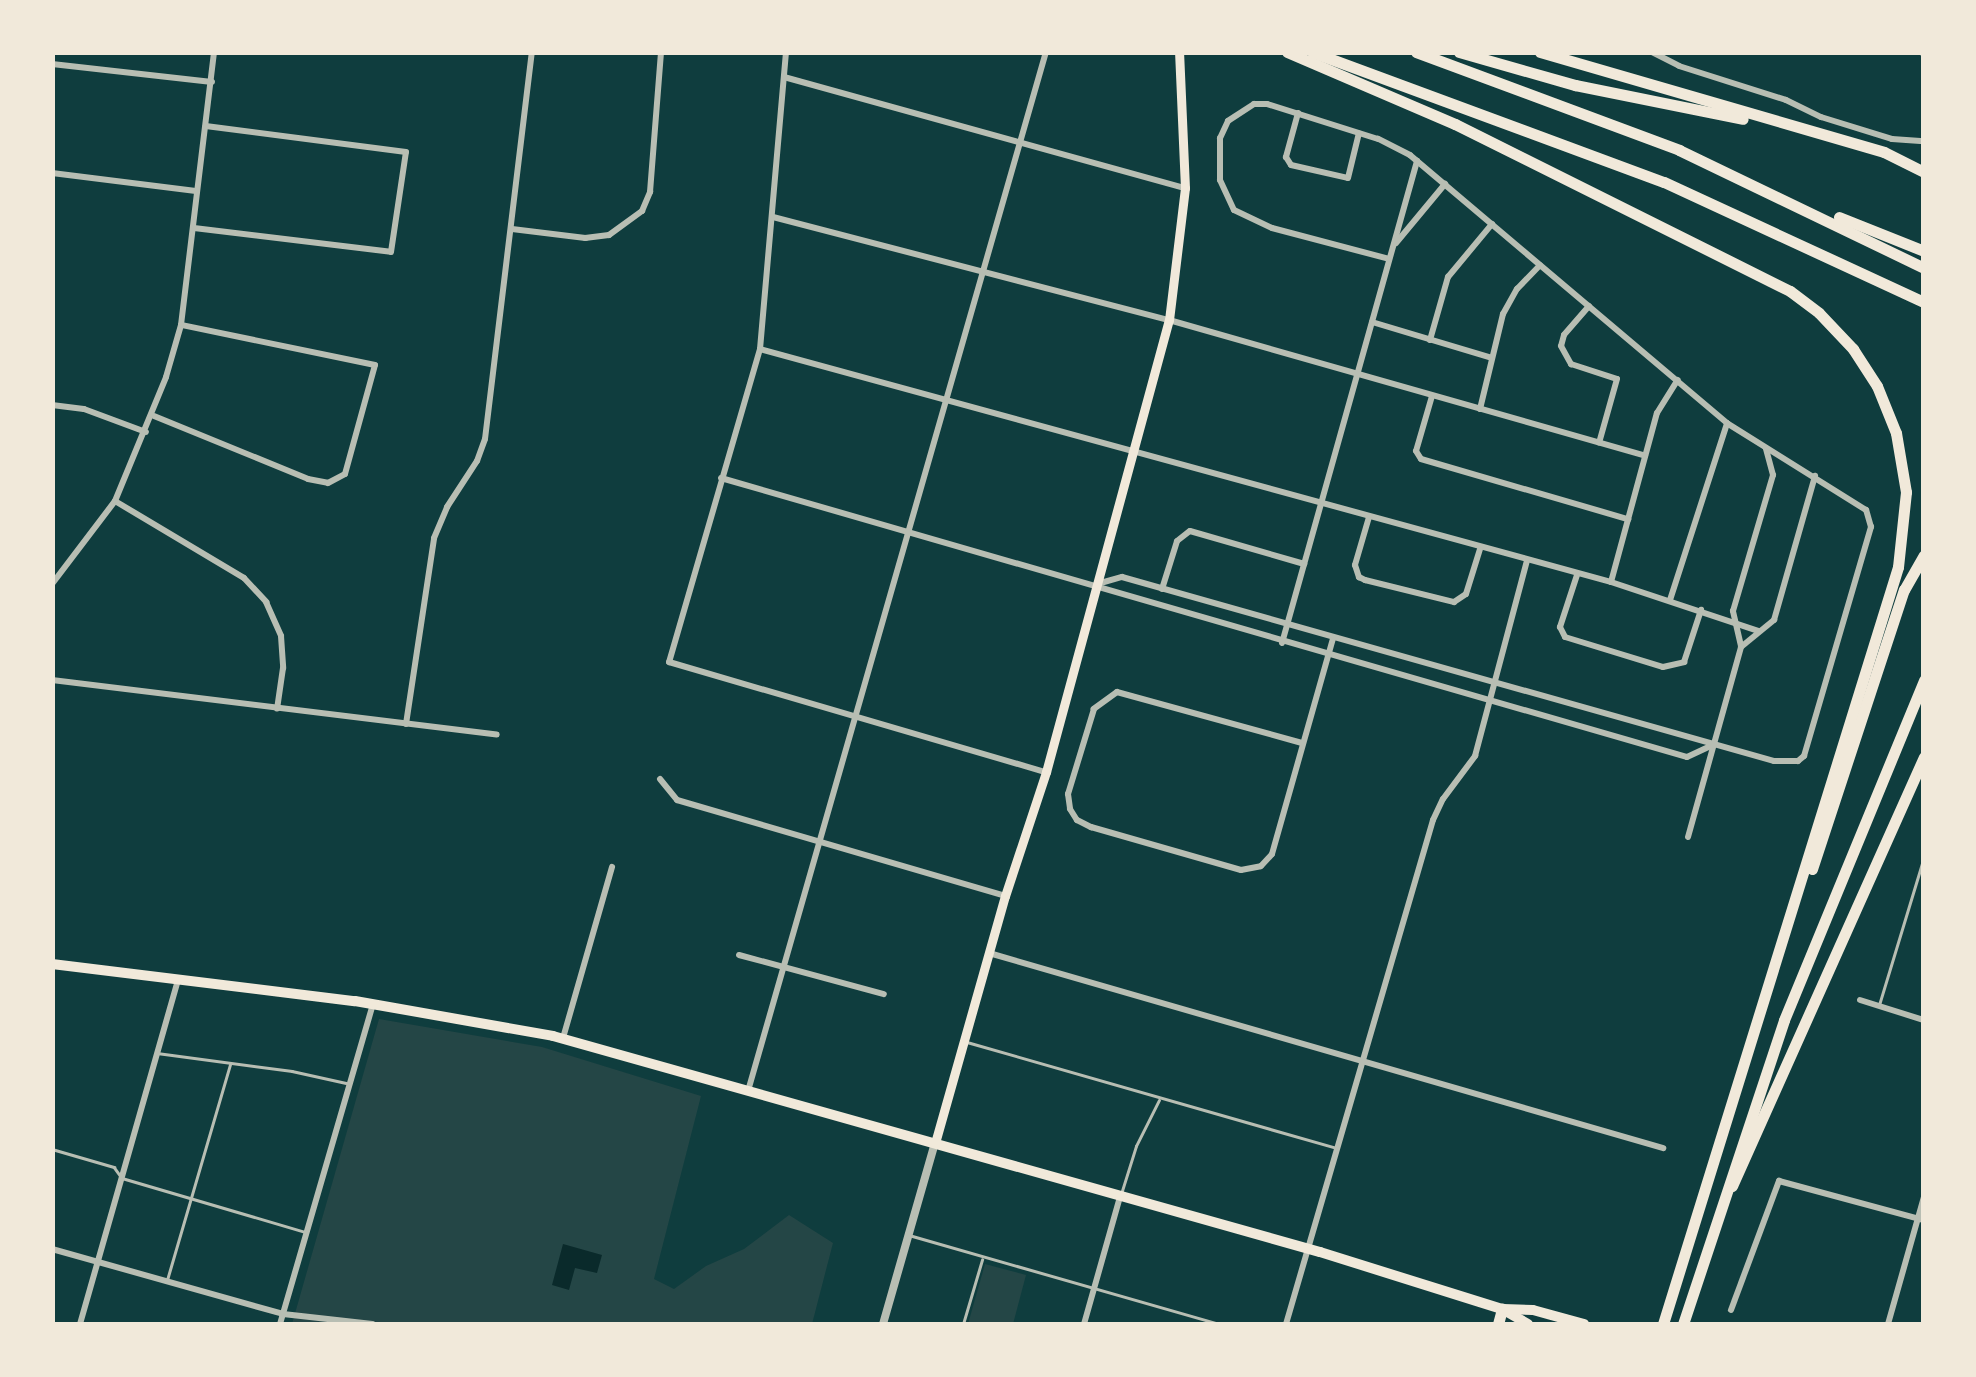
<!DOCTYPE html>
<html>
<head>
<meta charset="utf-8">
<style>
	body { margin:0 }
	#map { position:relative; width:1976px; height:1377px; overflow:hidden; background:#0f3d3e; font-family:"Titillium Web",sans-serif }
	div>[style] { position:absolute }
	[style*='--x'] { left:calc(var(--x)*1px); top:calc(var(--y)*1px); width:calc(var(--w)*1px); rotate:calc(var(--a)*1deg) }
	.green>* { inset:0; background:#244646 }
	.water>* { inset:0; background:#0a2a2b }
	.service>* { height:2.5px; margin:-1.25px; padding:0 1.25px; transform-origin:1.25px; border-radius:1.25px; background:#b8beb3 }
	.minor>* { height:6px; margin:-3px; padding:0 3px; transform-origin:3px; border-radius:3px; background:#b8beb3 }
	.tertiary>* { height:8px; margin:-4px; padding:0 4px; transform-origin:4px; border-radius:4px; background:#b8beb3 }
	.secondary>* { height:9px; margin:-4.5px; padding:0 4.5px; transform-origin:4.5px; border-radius:4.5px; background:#f1e9da }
	.primary>* { height:10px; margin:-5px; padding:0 5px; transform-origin:5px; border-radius:5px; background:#f1e9da }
	.motorway>* { height:11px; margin:-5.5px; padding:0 5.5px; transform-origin:5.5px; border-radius:5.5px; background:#f1e9da }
	.rail>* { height:4px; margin:-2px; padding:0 2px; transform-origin:2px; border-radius:2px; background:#97a49c }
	span { translate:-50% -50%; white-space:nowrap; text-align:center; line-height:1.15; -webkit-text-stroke:8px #f1e9da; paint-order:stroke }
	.frame { position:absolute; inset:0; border:55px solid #f1e9da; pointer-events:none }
</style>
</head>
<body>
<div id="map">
	<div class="green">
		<i style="clip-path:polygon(379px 1019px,542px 1047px,701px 1096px,654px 1279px,674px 1289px,706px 1266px,744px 1249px,789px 1215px,833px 1243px,812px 1324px,292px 1324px)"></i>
		<i style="clip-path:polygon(985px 1264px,1026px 1275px,1013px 1324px,968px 1324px)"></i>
	</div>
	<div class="water">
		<i style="clip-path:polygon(563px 1244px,602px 1255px,597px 1273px,575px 1268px,569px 1290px,552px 1285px)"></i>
	</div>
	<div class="service">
		<i style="--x:1879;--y:1005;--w:155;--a:-73.1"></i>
		<i style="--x:967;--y:1042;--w:382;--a:16"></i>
		<i style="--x:157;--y:1053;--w:136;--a:7.6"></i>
		<i style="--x:292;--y:1071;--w:55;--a:12.5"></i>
		<i style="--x:52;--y:1149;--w:65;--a:16.2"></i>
		<i style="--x:114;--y:1167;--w:14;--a:54"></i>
		<i style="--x:122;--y:1178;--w:192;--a:16.4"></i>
		<i style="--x:1121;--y:1194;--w:50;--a:-72.6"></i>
		<i style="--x:1136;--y:1146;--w:51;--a:-63.4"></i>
		<i style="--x:909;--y:1235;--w:323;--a:16"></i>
		<i style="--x:167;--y:1280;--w:224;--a:-73.7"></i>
		<i style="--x:963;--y:1324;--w:67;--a:-73.5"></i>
	</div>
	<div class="minor">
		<i style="--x:786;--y:52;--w:298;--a:95"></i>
		<i style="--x:760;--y:349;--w:326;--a:106.2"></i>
		<i style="--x:669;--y:662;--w:393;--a:16.3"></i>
		<i style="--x:1652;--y:52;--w:30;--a:27"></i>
		<i style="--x:1679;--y:66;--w:112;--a:17.6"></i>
		<i style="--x:1786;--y:100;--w:39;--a:26"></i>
		<i style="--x:1821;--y:117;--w:74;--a:17.2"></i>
		<i style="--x:1892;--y:139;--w:32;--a:4"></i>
		<i style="--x:52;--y:64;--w:161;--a:6.4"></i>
		<i style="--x:784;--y:77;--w:416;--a:15.5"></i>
		<i style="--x:1298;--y:113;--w:46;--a:105.3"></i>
		<i style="--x:1286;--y:157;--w:9;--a:58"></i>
		<i style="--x:1291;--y:165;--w:58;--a:12.8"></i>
		<i style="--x:1348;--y:178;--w:46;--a:-76.3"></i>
		<i style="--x:52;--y:173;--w:145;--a:7.1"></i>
		<i style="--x:773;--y:217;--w:409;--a:14.6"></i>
		<i style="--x:1169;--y:320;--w:495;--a:15.9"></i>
		<i style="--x:194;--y:228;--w:198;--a:6.9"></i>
		<i style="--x:391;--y:252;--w:101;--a:-81.5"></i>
		<i style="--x:406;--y:152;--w:202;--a:-172.6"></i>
		<i style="--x:512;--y:229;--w:74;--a:7"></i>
		<i style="--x:585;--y:238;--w:24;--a:-7"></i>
		<i style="--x:609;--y:235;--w:41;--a:-36"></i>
		<i style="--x:642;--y:211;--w:21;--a:-67"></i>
		<i style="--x:650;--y:192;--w:140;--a:-85.5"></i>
		<i style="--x:1396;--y:243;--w:77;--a:-50.3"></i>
		<i style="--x:1589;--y:306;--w:38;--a:131"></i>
		<i style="--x:1564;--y:335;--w:11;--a:105"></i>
		<i style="--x:1561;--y:346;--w:21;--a:61"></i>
		<i style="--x:1571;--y:364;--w:48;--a:18.1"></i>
		<i style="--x:1617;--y:379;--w:66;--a:105.7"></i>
		<i style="--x:1372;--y:322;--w:125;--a:16.7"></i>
		<i style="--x:1430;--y:340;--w:66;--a:-74.1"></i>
		<i style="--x:1448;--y:277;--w:69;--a:-50.3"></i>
		<i style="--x:760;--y:349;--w:882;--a:15.31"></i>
		<i style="--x:1611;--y:582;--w:155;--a:18.4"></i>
		<i style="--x:1432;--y:396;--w:57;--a:106.2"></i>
		<i style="--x:1416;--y:451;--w:9;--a:58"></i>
		<i style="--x:1421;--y:459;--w:216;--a:16.2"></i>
		<i style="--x:52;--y:405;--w:32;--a:7"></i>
		<i style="--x:84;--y:409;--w:66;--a:20.4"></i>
		<i style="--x:1480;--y:409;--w:98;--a:-76.4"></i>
		<i style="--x:1503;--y:314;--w:29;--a:-61"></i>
		<i style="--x:1517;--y:289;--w:33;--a:-46"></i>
		<i style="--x:154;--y:416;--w:166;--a:22.2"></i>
		<i style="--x:308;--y:479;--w:20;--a:11"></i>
		<i style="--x:328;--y:483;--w:19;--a:-28"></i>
		<i style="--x:345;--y:474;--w:113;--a:-74.6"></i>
		<i style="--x:375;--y:365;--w:198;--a:-168.3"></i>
		<i style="--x:721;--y:478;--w:1005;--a:16.11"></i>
		<i style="--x:1687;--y:757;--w:29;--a:-25"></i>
		<i style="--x:115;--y:501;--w:150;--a:30.8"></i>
		<i style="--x:244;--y:578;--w:33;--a:47"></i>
		<i style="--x:266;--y:602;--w:37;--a:66"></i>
		<i style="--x:281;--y:636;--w:32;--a:86"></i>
		<i style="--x:283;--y:668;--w:41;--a:98.3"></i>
		<i style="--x:1369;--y:517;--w:50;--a:106.3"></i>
		<i style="--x:1355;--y:565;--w:13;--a:72"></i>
		<i style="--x:1359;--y:577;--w:7;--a:27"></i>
		<i style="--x:1365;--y:580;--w:92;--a:13.9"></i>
		<i style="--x:1454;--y:602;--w:14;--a:-34"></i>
		<i style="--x:1466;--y:594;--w:47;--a:-72.7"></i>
		<i style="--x:1577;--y:575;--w:55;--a:108.1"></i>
		<i style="--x:1560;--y:627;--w:11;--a:63"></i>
		<i style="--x:1565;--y:637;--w:102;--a:17"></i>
		<i style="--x:1663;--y:667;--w:22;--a:-13"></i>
		<i style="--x:1684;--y:662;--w:55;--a:-71.9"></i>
		<i style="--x:1611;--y:582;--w:175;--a:-74.8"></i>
		<i style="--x:1657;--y:413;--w:39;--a:-58"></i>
		<i style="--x:52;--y:584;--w:104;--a:-52.8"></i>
		<i style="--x:115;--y:501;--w:134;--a:-67.6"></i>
		<i style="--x:166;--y:377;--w:54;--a:-73.9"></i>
		<i style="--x:181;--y:325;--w:275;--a:-83.1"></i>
		<i style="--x:1097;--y:584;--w:26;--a:-16"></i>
		<i style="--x:1122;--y:577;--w:677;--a:15.76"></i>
		<i style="--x:1774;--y:761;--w:24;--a:0"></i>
		<i style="--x:1798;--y:761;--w:8;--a:-40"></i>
		<i style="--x:1804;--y:756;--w:239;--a:-73.7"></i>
		<i style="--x:1871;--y:527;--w:18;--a:-106"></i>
		<i style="--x:1866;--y:510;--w:164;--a:-148"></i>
		<i style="--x:1727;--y:423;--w:415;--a:-139.8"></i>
		<i style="--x:1410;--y:155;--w:36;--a:-153"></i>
		<i style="--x:1378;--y:139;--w:116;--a:-162.5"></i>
		<i style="--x:1267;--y:104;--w:13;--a:180"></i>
		<i style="--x:1254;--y:104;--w:31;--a:147"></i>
		<i style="--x:1228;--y:121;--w:19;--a:115"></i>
		<i style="--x:1220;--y:138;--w:42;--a:90"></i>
		<i style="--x:1220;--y:180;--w:33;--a:65"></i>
		<i style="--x:1234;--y:210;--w:42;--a:25.3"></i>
		<i style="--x:1272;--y:228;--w:121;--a:14.8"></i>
		<i style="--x:1162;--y:589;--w:50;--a:-72.6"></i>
		<i style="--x:1177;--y:541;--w:16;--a:-38"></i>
		<i style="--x:1190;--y:531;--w:119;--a:16.1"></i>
		<i style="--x:1670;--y:600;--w:186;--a:-72.1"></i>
		<i style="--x:1282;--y:643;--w:501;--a:-74.35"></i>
		<i style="--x:1741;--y:646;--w:36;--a:-103"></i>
		<i style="--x:1733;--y:611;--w:142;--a:-73.6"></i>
		<i style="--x:1773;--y:475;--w:28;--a:-105"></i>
		<i style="--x:52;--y:680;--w:448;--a:7"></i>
		<i style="--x:406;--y:724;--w:188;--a:-81.4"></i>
		<i style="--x:434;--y:538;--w:34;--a:-67"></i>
		<i style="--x:447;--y:507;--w:55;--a:-56.9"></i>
		<i style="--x:477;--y:461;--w:23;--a:-70"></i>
		<i style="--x:485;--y:439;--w:390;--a:-83.1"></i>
		<i style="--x:1302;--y:743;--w:192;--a:-164.6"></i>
		<i style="--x:1117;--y:692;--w:29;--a:144"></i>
		<i style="--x:1094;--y:709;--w:89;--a:107"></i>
		<i style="--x:1068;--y:794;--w:15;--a:82"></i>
		<i style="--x:1070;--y:809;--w:13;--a:58"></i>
		<i style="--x:1077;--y:820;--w:16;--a:27"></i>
		<i style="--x:1091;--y:827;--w:156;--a:16"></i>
		<i style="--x:1241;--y:870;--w:20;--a:-11"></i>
		<i style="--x:1261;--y:866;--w:16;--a:-47"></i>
		<i style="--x:1272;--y:854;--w:224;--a:-74.2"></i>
		<i style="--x:660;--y:779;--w:27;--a:51"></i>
		<i style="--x:677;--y:800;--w:342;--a:16.3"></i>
		<i style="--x:1688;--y:837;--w:197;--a:-74.4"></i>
		<i style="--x:1741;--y:647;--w:43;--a:-39.3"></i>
		<i style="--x:1774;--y:620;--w:150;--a:-74.1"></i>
		<i style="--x:989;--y:953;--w:702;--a:16.14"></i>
		<i style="--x:739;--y:955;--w:150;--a:15.1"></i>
		<i style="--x:1860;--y:1000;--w:67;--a:17.4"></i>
		<i style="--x:563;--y:1038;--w:178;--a:-74"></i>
		<i style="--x:748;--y:1091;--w:1081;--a:-74"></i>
		<i style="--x:52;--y:1249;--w:240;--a:15.7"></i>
		<i style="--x:283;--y:1314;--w:90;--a:6.4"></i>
		<i style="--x:1731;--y:1310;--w:138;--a:-69.6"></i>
		<i style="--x:1779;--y:1181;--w:150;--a:15.1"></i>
		<i style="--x:80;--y:1324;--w:359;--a:-74.1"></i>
		<i style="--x:280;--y:1324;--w:333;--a:-73.8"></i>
		<i style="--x:1084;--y:1324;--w:132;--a:-74.2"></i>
		<i style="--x:1286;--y:1324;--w:525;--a:-73.74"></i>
		<i style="--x:1433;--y:820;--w:23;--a:-65"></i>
		<i style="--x:1443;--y:799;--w:54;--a:-53.3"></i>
		<i style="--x:1475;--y:756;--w:202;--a:-75.1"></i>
		<i style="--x:1888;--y:1324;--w:132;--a:-74.2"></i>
	</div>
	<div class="tertiary">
		<i style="--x:883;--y:1324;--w:188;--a:-74"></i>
	</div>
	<div class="secondary">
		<i style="--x:935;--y:1143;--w:257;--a:-74.2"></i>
		<i style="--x:1005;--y:896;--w:131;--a:-71.7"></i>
		<i style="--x:1046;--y:772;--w:468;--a:-74.8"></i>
		<i style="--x:1169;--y:320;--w:133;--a:-83.1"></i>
		<i style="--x:1185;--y:188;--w:136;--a:-92.5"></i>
	</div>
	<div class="primary">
		<i style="--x:52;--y:964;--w:305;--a:7"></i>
		<i style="--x:355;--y:1001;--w:201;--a:10"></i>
		<i style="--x:553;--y:1036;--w:797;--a:15.73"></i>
		<i style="--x:1320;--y:1252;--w:191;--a:17.4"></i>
		<i style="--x:1502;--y:1309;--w:30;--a:30"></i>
		<i style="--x:1503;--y:1309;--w:30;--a:2"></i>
		<i style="--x:1533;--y:1310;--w:53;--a:15.4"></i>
	</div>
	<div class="motorway">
		<i style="--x:1287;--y:52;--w:183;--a:23.2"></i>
		<i style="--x:1455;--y:124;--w:374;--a:26.5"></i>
		<i style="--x:1790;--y:291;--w:36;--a:37"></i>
		<i style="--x:1819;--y:313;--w:50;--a:46.6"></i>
		<i style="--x:1853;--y:349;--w:44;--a:57"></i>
		<i style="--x:1877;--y:386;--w:51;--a:68"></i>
		<i style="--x:1896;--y:433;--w:60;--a:80.4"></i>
		<i style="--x:1906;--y:492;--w:75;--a:96.1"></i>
		<i style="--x:1898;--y:567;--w:793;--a:107.25"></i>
		<i style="--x:1312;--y:52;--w:375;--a:20.3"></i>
		<i style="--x:1664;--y:182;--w:286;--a:24.8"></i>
		<i style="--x:1416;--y:52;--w:281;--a:20.4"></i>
		<i style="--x:1679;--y:150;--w:272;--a:25.7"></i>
		<i style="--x:1459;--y:52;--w:121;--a:15.9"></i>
		<i style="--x:1575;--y:85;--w:171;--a:11.4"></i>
		<i style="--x:1540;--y:52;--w:358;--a:16.2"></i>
		<i style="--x:1884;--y:152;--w:45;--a:26.6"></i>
		<i style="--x:1839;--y:217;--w:92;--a:21.8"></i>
		<i style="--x:1812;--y:869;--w:294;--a:-71.8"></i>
		<i style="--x:1904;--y:590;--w:40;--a:-60.3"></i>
		<i style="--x:1732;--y:1186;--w:470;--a:-65.9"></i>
		<i style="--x:1498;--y:1324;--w:16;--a:-75"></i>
		<i style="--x:1683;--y:1324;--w:320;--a:-71.6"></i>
		<i style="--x:1784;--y:1020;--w:368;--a:-67.6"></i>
	</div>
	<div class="rail">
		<i style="--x:1920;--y:52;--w:6;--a:45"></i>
	</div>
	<div class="frame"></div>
</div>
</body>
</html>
